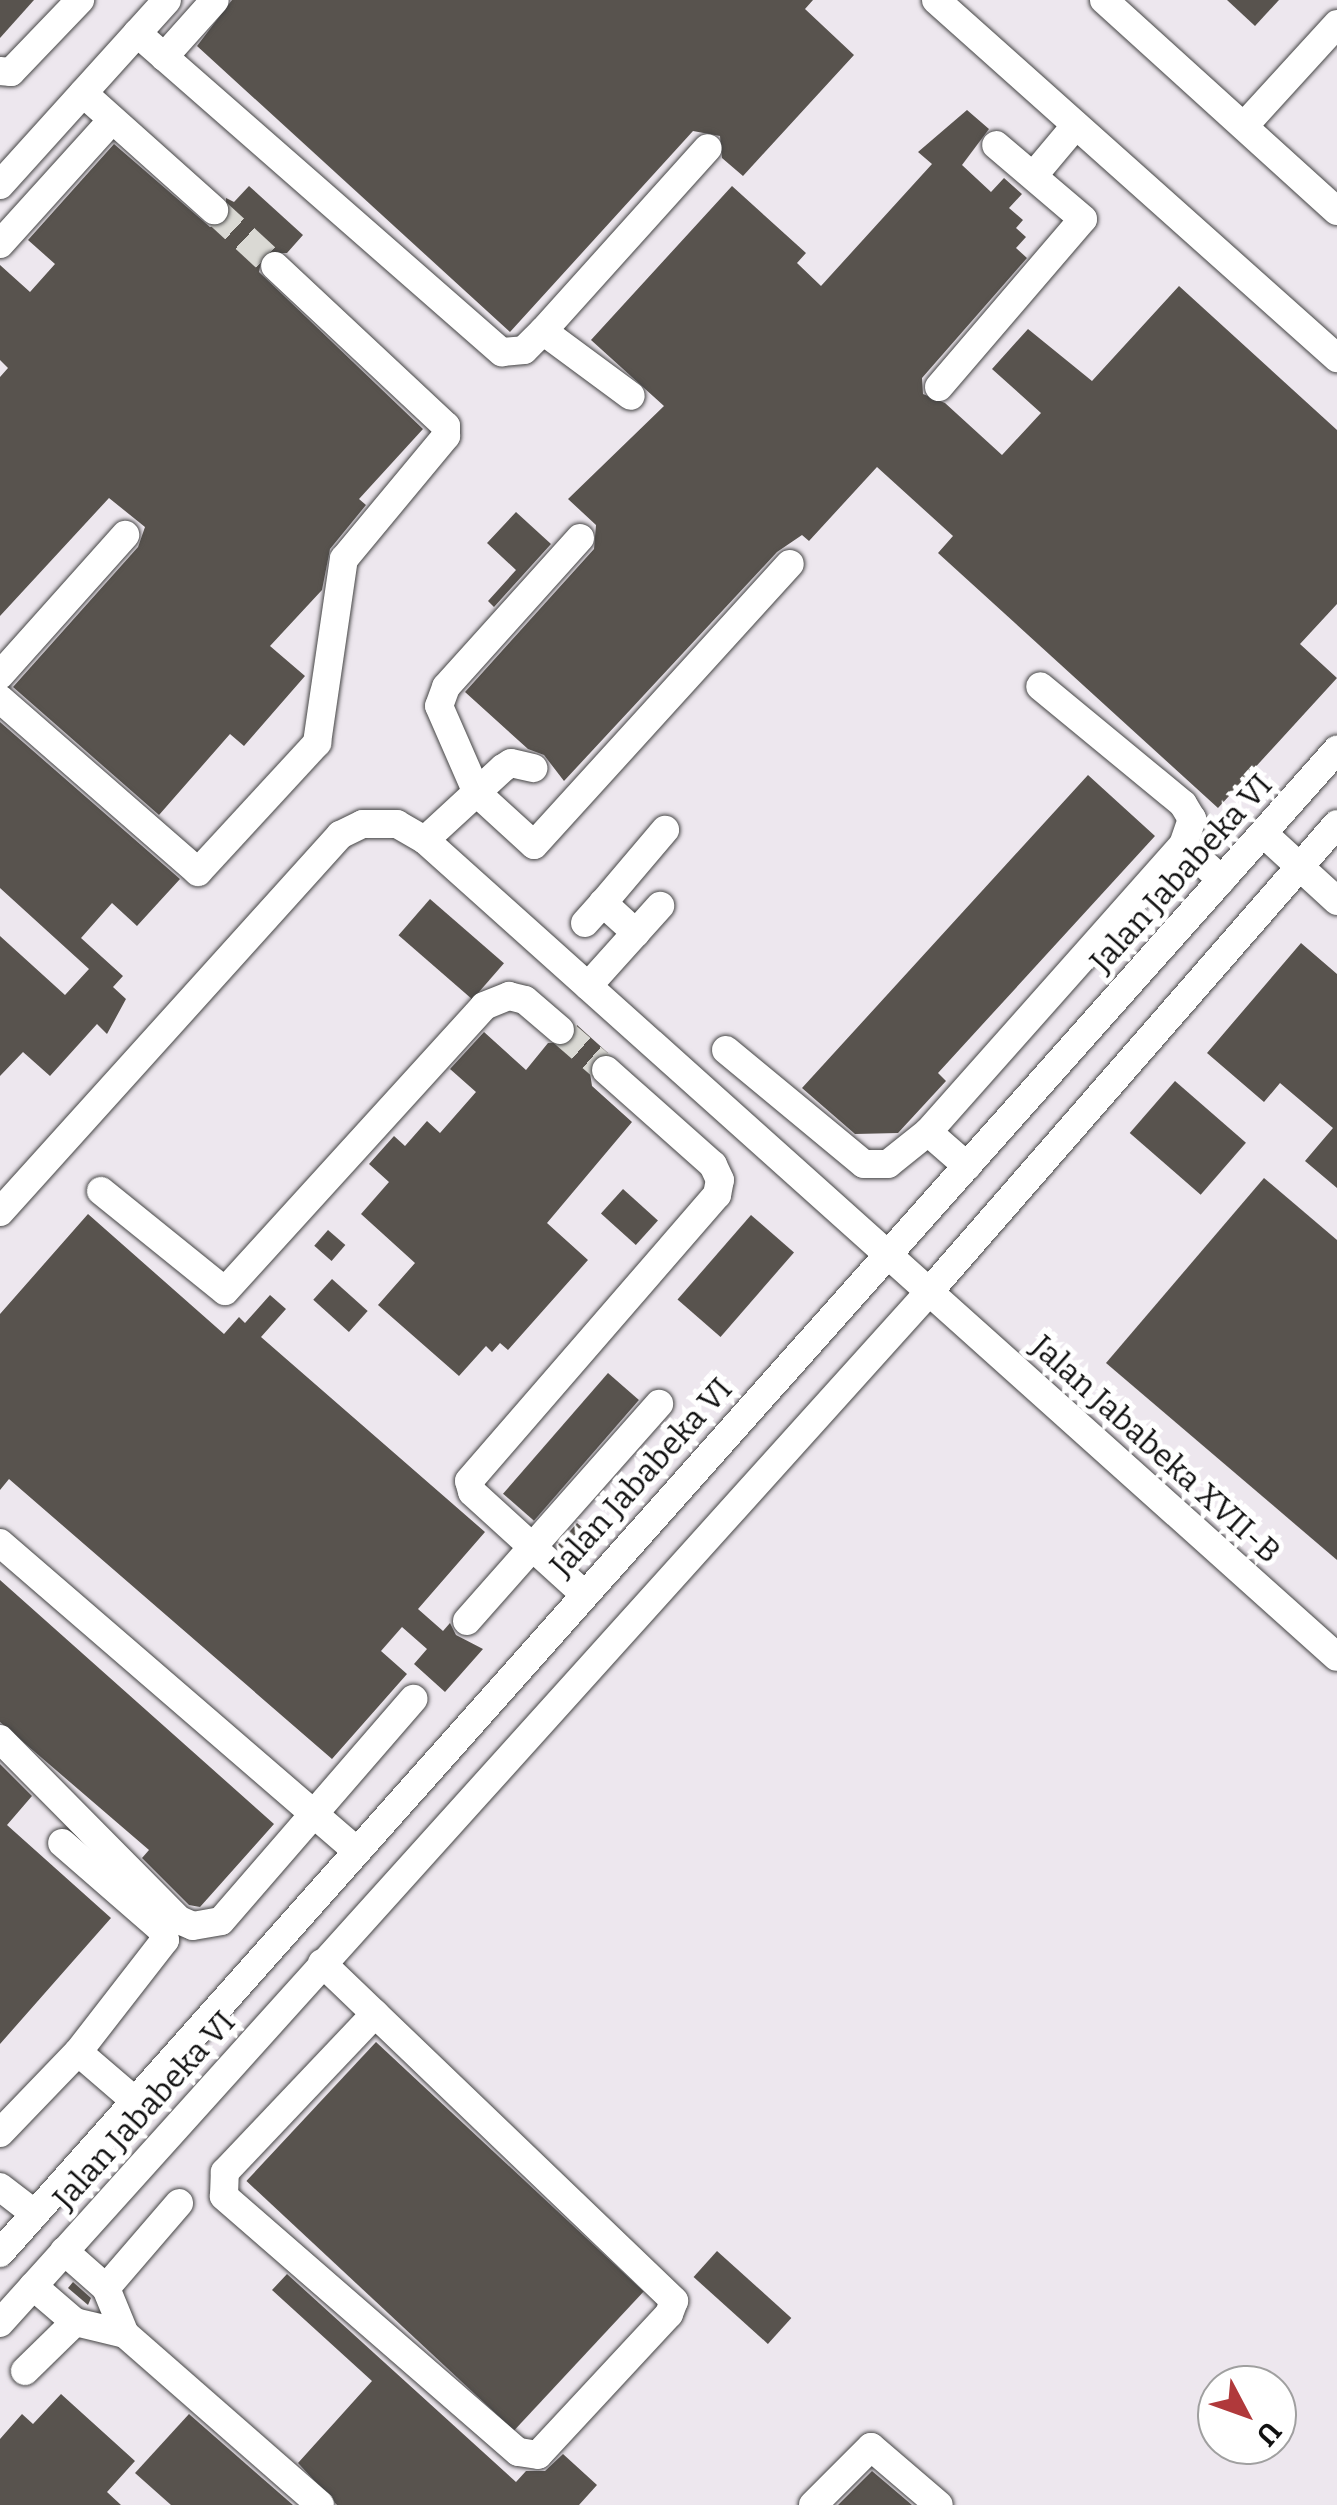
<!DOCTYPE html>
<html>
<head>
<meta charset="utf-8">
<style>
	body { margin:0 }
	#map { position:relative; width:1337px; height:2505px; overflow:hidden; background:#fefcf6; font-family:Bitter,serif }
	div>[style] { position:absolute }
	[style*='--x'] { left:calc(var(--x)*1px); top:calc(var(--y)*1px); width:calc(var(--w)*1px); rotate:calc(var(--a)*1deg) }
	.industrial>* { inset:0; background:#ede7ee }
	.building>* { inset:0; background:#58534e; transform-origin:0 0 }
	.minor-tunnel>* { height:28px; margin-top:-14px; transform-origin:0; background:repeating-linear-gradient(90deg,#dad9d4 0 28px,transparent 0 42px) }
	.roads { filter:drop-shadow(0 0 2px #444) drop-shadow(0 0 2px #444) }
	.minor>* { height:28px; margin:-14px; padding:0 14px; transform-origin:14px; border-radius:14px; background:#fff }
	span { translate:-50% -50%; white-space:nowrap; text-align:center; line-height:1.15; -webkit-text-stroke:10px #fff; paint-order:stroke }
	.street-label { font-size:32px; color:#111 }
	.north { position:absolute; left:1197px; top:2365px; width:100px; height:100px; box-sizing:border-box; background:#fff; border:2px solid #a0a0a0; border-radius:50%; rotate:131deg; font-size:28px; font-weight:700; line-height:40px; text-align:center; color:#111 }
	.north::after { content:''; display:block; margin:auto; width:35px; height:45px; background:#b0393b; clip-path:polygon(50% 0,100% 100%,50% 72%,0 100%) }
</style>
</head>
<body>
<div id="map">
	<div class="industrial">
		<i style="clip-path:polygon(evenodd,0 0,1337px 0,1337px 2505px,0 2505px,0 0,1217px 2385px,1277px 2385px,1277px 2445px,1217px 2445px,1217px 2385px)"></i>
	</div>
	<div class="building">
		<i style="clip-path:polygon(0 0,34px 0,0 38px)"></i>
		<i style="clip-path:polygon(232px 0,813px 0,805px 9px,854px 55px,743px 176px,722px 158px,720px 136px,693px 131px,510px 332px,197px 46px)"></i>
		<i style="clip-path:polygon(1227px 0,1279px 0,1255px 26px)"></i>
		<i style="clip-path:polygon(967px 110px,989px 129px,962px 165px,991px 192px,1004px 178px,1022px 194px,1009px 208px,1023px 220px,1016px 228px,1026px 237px,1016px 248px,1027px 258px,922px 378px,923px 394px,945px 403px,1002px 455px,1041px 413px,992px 369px,1028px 329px,1092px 381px,1179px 286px,1337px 430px,1337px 604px,1300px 644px,1337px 678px,1218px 808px,938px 553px,953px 536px,877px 467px,809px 541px,802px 535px,777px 552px,564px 781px,544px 755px,528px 749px,465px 692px,594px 549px,596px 525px,568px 499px,664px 406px,591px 340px,732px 186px,806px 253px,797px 263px,821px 286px,932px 164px,918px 152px)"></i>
		<i style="clip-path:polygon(114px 144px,210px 227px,226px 222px,226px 198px,234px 202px,249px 186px,303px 235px,287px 253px,263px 253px,259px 272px,423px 429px,359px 499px,366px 505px,330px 549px,322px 590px,270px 646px,305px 676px,244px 746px,230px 734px,159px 815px,13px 687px,138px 547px,145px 527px,109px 498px,0 616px,0 377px,8px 368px,0 360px,0 265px,30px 292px,55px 264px,28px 240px)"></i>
		<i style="clip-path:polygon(516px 512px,551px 544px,494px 607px,488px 601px,516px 570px,487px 543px)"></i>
		<i style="clip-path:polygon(0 722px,180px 879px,137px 926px,112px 903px,81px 938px,123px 976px,113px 987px,126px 999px,107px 1034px,97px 1024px,50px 1076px,23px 1052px,0 1076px,0 936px,65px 995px,89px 969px,0 888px)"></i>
		<i style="clip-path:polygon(1088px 775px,1155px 836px,938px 1073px,946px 1081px,898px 1133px,855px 1134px,802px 1088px)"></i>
		<i style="left:430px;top:899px;width:98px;height:48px;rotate:41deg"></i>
		<i style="clip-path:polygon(1301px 943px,1337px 974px,1337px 1188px,1305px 1161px,1333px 1128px,1280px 1083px,1264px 1102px,1207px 1053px)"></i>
		<i style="clip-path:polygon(577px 1025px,608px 1053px,589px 1066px,592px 1086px,632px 1122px,547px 1223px,588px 1260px,508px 1350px,500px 1343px,492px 1352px,486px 1346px,459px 1376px,378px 1305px,415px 1263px,361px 1214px,389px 1182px,369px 1164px,394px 1136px,405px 1146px,427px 1121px,440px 1133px,476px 1092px,450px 1069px,484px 1032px,526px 1070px,548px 1043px,573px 1042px)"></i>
		<i style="left:1175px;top:1081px;width:94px;height:69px;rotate:41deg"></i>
		<i style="clip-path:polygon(1264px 1178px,1337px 1240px,1337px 1560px,1106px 1363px)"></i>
		<i style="left:623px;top:1189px;width:47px;height:33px;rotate:42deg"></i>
		<i style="clip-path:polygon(88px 1214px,224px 1334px,239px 1317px,245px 1323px,270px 1295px,286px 1309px,261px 1337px,485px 1532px,418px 1609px,443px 1631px,450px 1623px,456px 1635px,483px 1649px,445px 1692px,414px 1664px,427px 1649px,402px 1627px,381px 1651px,407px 1674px,332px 1759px,9px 1479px,0 1490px,0 1314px)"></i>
		<i style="left:751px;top:1215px;width:57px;height:112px;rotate:41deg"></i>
		<i style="left:328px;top:1230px;width:23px;height:21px;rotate:41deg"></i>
		<i style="left:332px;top:1279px;width:48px;height:28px;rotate:42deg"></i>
		<i style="left:608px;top:1373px;width:41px;height:160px;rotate:41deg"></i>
		<i style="left:577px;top:1523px;width:20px;height:30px;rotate:41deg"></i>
		<i style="clip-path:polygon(0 1580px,274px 1824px,200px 1907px,189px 1905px,142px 1858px,149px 1850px,0 1722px)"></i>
		<i style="clip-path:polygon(0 1764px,32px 1796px,7px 1825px,111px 1918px,0 2044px)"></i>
		<i style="left:376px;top:2042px;width:366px;height:190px;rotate:43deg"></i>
		<i style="left:717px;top:2251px;width:100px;height:35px;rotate:42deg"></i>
		<i style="clip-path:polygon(287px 2274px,516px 2482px,526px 2471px,545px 2471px,563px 2454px,597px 2485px,579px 2505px,337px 2505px,298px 2463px,372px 2381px,272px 2290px)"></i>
		<i style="clip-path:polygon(73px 2282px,91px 2298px,88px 2305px,68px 2288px)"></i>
		<i style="clip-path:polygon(61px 2394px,135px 2461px,107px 2492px,121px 2505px,0 2505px,0 2439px,22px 2414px,33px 2424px)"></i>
		<i style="clip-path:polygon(189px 2414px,293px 2505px,171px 2505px,135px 2473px)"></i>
		<i style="clip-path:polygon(872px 2471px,912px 2505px,838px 2505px)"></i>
	</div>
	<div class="minor-tunnel">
		<i style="--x:214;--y:210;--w:83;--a:42.6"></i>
		<i style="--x:560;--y:1030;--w:61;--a:41"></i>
	</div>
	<div class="roads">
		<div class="minor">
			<i style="--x:936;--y:0;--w:538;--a:41.76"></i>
			<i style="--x:1104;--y:0;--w:314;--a:42.2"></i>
			<i style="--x:137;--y:33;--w:485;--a:41.2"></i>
			<i style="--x:502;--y:352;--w:22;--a:-5"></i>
			<i style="--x:524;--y:350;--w:27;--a:-45"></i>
			<i style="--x:543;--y:331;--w:109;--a:36.5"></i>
			<i style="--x:164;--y:57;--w:76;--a:-48.2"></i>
			<i style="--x:0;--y:71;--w:11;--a:5"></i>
			<i style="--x:11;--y:72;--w:100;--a:-46.2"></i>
			<i style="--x:83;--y:93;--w:176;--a:41.8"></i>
			<i style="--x:1244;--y:126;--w:138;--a:-47.6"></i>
			<i style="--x:1034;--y:175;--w:65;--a:-50"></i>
			<i style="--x:0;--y:185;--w:249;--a:-47.9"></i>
			<i style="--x:0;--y:244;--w:167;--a:-47.9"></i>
			<i style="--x:543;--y:331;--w:246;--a:-48"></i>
			<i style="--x:939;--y:387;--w:221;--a:-49.4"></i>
			<i style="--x:1083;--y:219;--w:114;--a:-139.6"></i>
			<i style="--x:580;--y:538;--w:200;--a:132"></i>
			<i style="--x:446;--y:687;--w:20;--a:110"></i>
			<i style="--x:439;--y:706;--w:95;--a:66.4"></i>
			<i style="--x:477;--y:793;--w:77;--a:42.4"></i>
			<i style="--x:534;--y:845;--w:380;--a:-47.7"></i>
			<i style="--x:0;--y:675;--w:188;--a:-48.2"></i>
			<i style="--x:0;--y:699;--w:263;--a:41.1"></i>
			<i style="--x:198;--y:872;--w:176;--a:-47.3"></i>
			<i style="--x:317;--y:743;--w:186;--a:-81.7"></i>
			<i style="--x:344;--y:559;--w:160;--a:-50.3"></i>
			<i style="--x:446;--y:436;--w:10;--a:-90"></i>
			<i style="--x:446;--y:426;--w:234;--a:-136.9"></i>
			<i style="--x:1264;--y:834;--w:99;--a:42.5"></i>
			<i style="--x:425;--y:840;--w:106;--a:-42.7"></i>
			<i style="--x:503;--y:768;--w:9;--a:-32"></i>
			<i style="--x:511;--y:763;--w:23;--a:13"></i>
			<i style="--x:1183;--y:845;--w:52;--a:41.9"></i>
			<i style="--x:585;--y:923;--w:27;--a:-48"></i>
			<i style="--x:636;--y:933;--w:45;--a:-137.7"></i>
			<i style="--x:603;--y:903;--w:96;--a:-49.7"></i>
			<i style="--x:588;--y:986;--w:108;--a:-48"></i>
			<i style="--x:726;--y:1050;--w:179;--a:39.6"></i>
			<i style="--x:864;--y:1164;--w:24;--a:0"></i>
			<i style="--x:888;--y:1164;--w:51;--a:-38.7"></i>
			<i style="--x:928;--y:1132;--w:384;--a:-48.4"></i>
			<i style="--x:1183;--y:845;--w:28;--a:-71"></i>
			<i style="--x:1192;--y:819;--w:17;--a:-121"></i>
			<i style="--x:1183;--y:804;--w:185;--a:-140.5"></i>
			<i style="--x:928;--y:1132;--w:52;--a:41.1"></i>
			<i style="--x:101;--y:1191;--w:159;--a:38.9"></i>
			<i style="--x:225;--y:1291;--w:385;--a:-47.7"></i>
			<i style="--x:484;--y:1006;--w:27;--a:-22"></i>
			<i style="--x:509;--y:996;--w:16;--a:14"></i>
			<i style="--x:525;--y:1000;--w:46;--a:40.6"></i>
			<i style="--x:0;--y:1212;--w:508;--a:-47.95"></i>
			<i style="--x:340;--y:835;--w:25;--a:-26"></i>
			<i style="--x:363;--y:824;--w:34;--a:0"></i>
			<i style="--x:397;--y:824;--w:32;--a:30"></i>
			<i style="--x:425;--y:840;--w:1224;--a:41.86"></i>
			<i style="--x:0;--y:1543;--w:470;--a:40.8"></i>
			<i style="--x:584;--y:1594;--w:151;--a:-137.7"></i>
			<i style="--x:472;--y:1492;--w:11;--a:-105"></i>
			<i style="--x:469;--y:1481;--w:379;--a:-49.1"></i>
			<i style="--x:717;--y:1195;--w:15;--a:-79"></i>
			<i style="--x:720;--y:1180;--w:17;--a:-115"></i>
			<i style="--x:713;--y:1165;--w:143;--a:-138.4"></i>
			<i style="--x:467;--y:1621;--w:290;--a:-48.5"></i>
			<i style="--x:0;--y:1739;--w:255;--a:45.3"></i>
			<i style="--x:179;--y:1920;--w:15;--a:23"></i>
			<i style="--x:193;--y:1926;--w:28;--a:-10"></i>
			<i style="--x:221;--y:1921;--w:294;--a:-49.1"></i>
			<i style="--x:322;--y:1963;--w:488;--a:43.8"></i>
			<i style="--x:674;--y:2301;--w:14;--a:111"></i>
			<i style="--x:669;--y:2314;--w:192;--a:132.9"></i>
			<i style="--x:538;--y:2455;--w:20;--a:-171"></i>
			<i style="--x:518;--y:2452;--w:390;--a:-139"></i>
			<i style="--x:224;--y:2196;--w:24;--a:-88"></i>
			<i style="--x:225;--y:2172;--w:218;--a:-46.5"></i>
			<i style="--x:78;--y:2052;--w:75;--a:40.7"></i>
			<i style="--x:0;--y:2133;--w:112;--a:-46.1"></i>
			<i style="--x:78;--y:2052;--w:142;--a:-52.2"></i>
			<i style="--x:165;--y:1940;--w:12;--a:-110"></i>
			<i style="--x:161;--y:1929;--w:131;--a:-139"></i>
			<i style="--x:0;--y:2187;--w:44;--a:37.6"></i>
			<i style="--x:64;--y:2251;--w:56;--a:41.4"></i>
			<i style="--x:106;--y:2288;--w:50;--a:67.6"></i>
			<i style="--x:125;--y:2334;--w:259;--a:41.2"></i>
			<i style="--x:0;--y:2253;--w:2012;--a:-48.35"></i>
			<i style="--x:33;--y:2286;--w:55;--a:40.6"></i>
			<i style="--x:75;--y:2322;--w:51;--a:13.5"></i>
			<i style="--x:106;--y:2288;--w:112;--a:-49.3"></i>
			<i style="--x:0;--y:2323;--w:1386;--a:-47.98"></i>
			<i style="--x:928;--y:1293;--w:622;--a:-48.91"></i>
			<i style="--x:25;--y:2371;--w:70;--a:-44.4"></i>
			<i style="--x:813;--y:2505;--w:82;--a:-45"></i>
			<i style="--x:871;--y:2447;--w:89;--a:40.5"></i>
		</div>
	</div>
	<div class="street-label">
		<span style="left:1181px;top:873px;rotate:-48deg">Jalan Jababeka VI</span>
		<span style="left:1156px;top:1449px;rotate:42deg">Jalan Jababeka XVII-B</span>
		<span style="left:641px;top:1477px;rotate:-48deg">Jalan Jababeka VI</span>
		<span style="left:144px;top:2110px;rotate:-48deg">Jalan Jababeka VI</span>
	</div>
	<div class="north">U</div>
</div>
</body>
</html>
